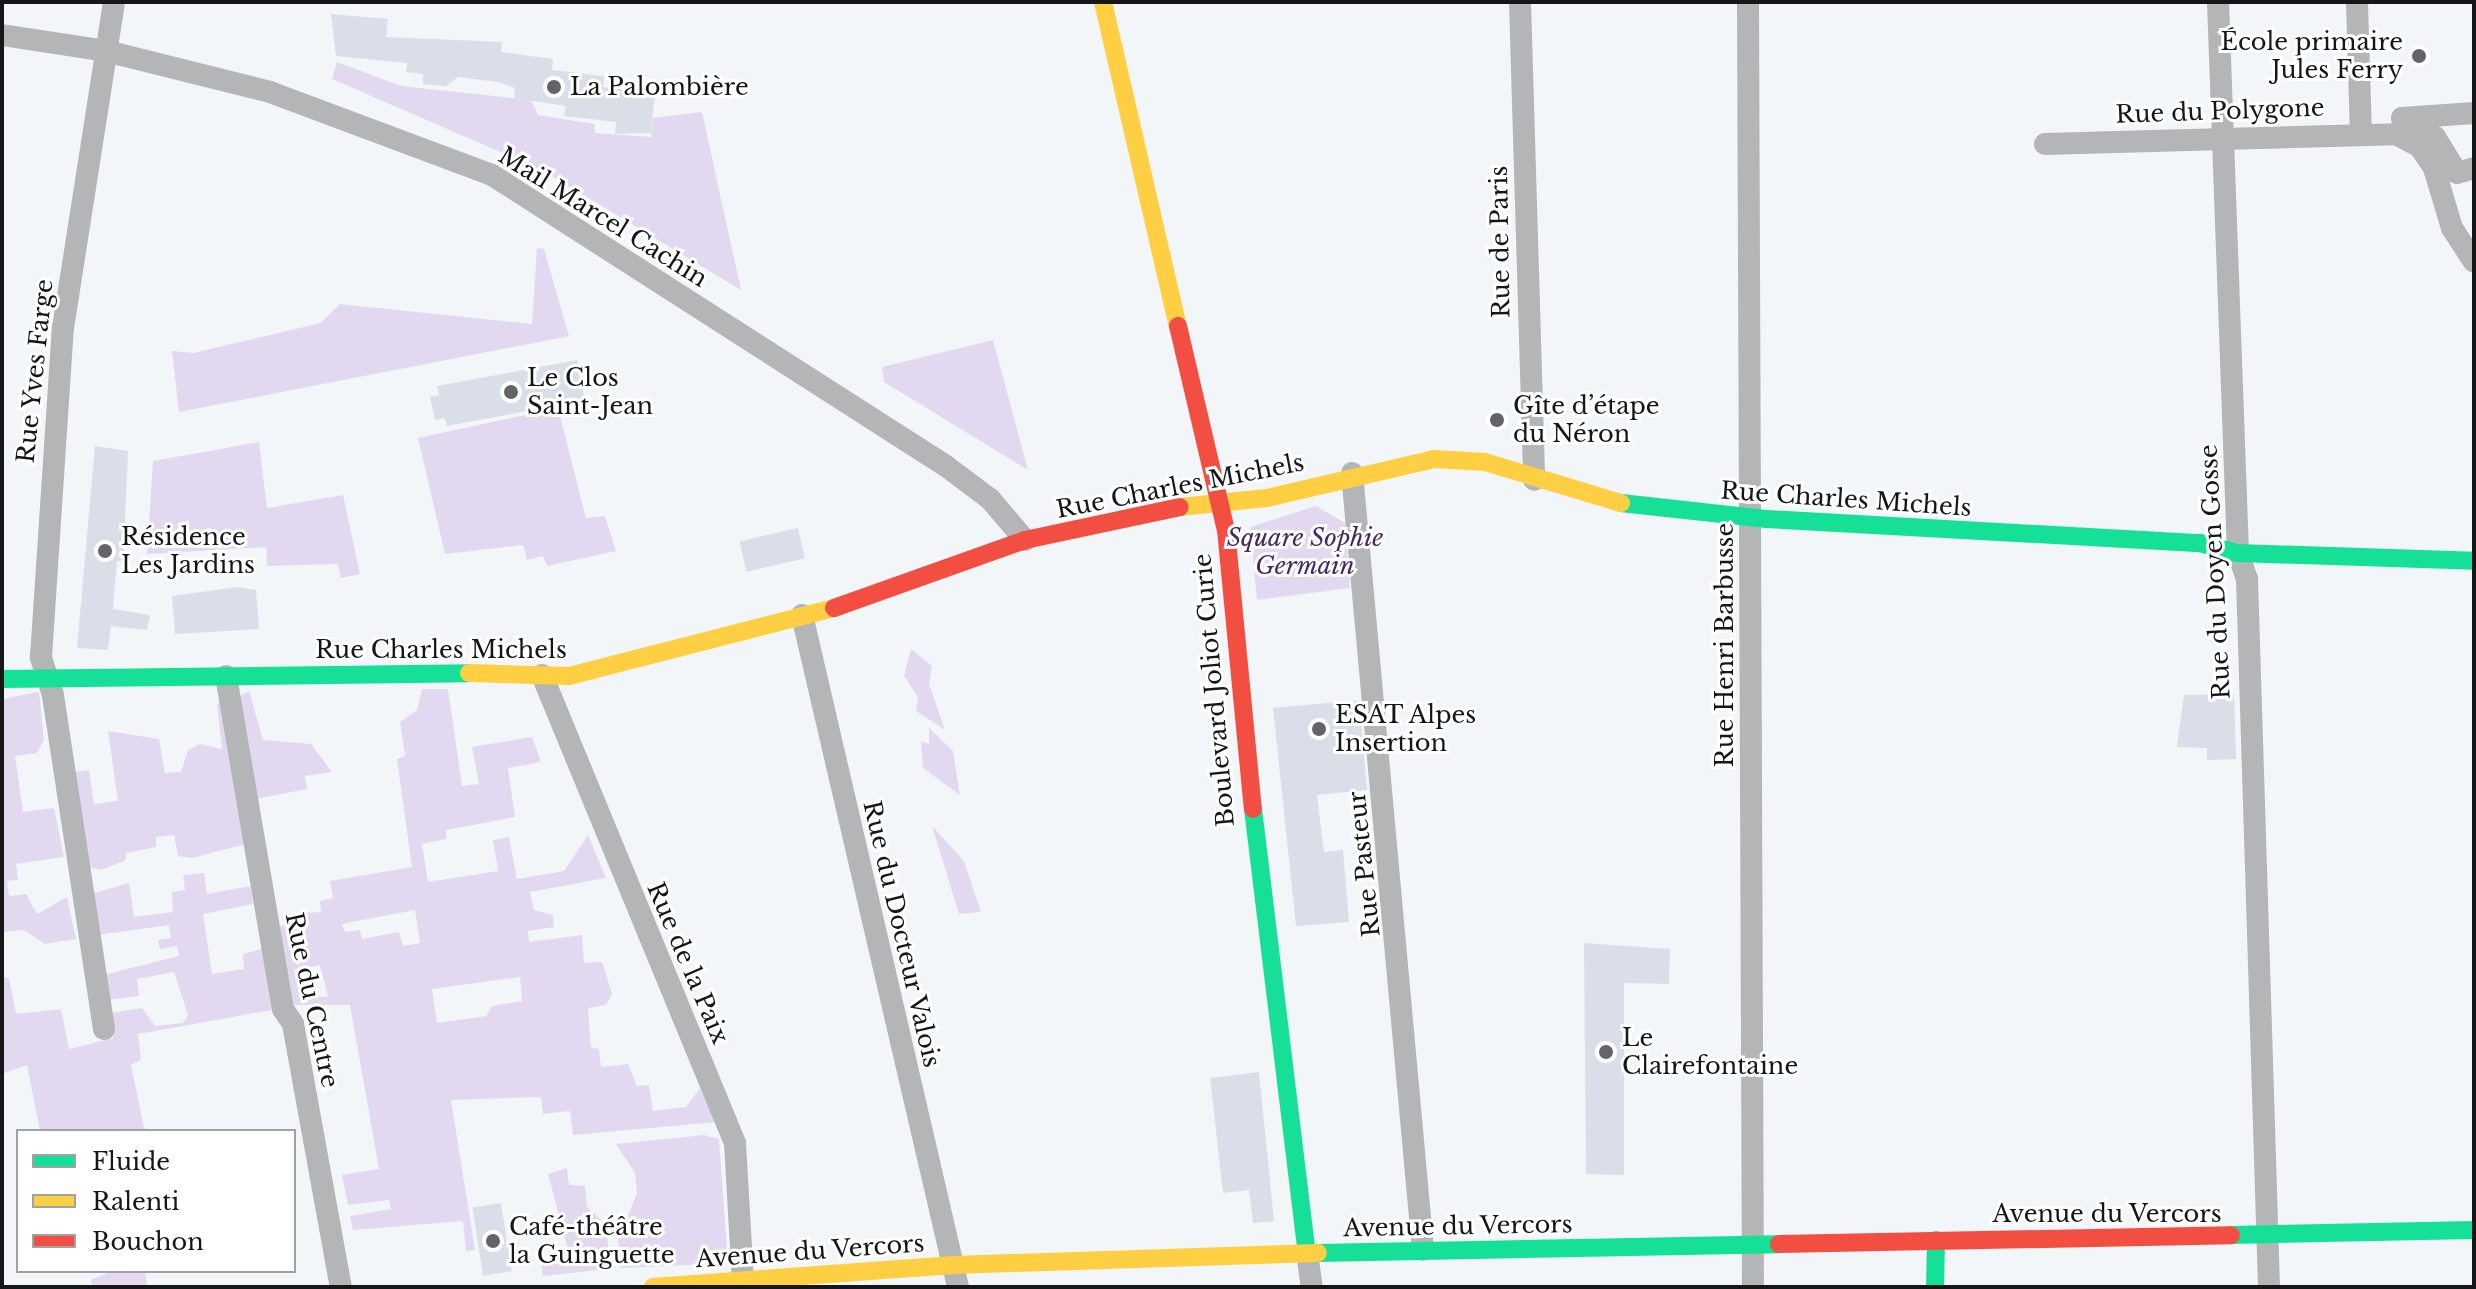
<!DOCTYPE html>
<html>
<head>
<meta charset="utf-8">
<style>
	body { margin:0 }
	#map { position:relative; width:2476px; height:1289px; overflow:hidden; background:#f3f6f9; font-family:"Libre Baskerville",serif }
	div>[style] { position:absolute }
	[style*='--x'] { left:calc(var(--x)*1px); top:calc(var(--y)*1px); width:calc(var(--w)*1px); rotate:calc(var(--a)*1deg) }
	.green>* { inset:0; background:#e2d9f1 }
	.building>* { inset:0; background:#dadee9; transform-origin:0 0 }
	.street>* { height:22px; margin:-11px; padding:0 11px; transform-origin:11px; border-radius:11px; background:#b4b5b6 }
	.fast>* { height:18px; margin:-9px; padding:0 9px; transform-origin:9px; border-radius:9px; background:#16e098 }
	.slow>* { height:18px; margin:-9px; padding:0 9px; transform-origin:9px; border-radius:9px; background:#ffcf43 }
	.jam>* { height:18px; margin:-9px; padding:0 9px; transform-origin:9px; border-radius:9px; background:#f24e42 }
	.dots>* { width:22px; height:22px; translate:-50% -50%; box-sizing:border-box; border:4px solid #fff; border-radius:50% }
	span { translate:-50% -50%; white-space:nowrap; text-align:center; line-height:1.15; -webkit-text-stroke:6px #fff; paint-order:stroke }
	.poi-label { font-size:24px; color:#141618 }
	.right { translate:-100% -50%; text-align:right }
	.left { translate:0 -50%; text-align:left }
	.street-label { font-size:24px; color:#141618 }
	.park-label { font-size:24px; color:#472763; font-style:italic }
	.frame { position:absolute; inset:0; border:4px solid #141618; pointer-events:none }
	.legend { position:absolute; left:16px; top:1129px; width:280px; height:144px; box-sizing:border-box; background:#fff; border:2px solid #a1a2a3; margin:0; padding:10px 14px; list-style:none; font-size:24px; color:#141618 }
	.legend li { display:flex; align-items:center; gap:16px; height:40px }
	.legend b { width:40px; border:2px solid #a1a2a3 }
</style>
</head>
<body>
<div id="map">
	<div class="green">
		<i style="clip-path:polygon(337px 62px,401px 86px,531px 100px,538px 115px,595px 124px,595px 133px,651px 137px,653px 118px,702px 112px,741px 290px,542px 170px,332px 79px)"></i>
		<i style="clip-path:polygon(537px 248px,544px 249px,569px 336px,179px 412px,172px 351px,193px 353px,321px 323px,340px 304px,532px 324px)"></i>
		<i style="clip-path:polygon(993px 340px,1028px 470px,884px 382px,882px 367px)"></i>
		<i style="clip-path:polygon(558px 408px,586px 518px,605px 516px,616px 551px,547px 566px,543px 556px,527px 560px,523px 545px,445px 554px,418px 438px)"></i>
		<i style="clip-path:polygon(259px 442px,267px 508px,343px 495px,360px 574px,341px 578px,338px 564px,267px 566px,266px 547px,147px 554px,153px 461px)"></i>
		<i style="clip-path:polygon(1316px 506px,1345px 523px,1350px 588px,1257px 600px,1250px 527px)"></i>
		<i style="clip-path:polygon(911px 649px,932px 666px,929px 684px,945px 730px,916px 711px,918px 697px,904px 676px)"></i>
		<i style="clip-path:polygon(evenodd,422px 689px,448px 689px,462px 786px,479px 784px,472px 747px,532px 737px,541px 762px,508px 768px,515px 817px,446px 830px,446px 839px,422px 844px,428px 882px,498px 871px,493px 840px,509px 837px,517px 879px,564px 871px,588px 835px,606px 878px,530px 892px,534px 910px,553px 915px,554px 927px,528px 931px,529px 942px,582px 935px,584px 963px,602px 962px,612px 994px,606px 1005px,588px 1008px,591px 1047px,599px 1049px,601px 1067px,628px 1064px,637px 1086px,649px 1085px,653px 1111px,686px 1107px,700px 1088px,717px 1122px,573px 1135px,570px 1111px,543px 1114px,541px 1097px,451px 1100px,475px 1250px,466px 1251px,463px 1221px,353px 1230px,350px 1216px,391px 1209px,389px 1200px,348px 1205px,342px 1175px,379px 1169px,350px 1005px,288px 1005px,275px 927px,284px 925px,282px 914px,321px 912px,320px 901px,333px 898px,330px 881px,412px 867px,397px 759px,405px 756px,400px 722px,417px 710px,422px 689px,415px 910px,420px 943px,403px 946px,399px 932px,362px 939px,360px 930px,345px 932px,342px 924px,415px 910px,422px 689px,320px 965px,328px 997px,302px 995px,294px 970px,320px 965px,422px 689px,520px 977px,522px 1001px,492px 1006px,486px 1016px,437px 1023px,432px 989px,520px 977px)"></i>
		<i style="clip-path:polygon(249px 691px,263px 740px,311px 744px,332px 772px,305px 776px,307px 789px,255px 799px,237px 698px)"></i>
		<i style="clip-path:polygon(39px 692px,44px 740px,37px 753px,15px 756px,23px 812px,54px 808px,64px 857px,16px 864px,18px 880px,7px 881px,9px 896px,26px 894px,37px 914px,67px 897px,76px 939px,45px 944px,24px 930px,2px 932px,2px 699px)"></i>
		<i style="clip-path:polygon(217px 703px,224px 704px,246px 844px,192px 858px,178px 856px,174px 835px,156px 837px,156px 847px,126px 853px,126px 860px,101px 870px,85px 866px,73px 772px,89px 770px,94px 804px,118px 801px,108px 731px,159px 739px,165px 773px,181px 772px,188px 750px,200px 744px,222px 749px)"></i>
		<i style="clip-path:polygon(929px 728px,953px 751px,960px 795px,923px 768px,921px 741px,929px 744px)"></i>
		<i style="clip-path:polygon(932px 826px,964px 861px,981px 912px,959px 914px)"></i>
		<i style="clip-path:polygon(204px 873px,207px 894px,251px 886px,253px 904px,203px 914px,212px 974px,244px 969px,243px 954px,262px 949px,272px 1010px,138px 1034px,141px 1060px,131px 1065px,144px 1128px,157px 1131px,40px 1131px,27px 1065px,2px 1074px,2px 978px,9px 978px,16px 1014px,61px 1009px,69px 1049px,113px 1038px,111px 1013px,142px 1008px,155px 1026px,183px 1023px,188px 1015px,174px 972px,137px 979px,139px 996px,108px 1000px,103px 975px,179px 956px,177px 946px,160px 949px,158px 940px,171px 938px,169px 925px,98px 935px,91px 894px,129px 883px,134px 917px,173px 912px,172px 892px,185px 890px,183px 875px)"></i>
		<i style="clip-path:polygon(704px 1135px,719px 1139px,728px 1263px,621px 1268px,618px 1240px,637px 1193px,635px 1173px,616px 1144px)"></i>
		<i style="clip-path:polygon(567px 1168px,569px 1185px,585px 1186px,587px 1207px,607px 1225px,609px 1269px,543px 1276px,541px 1264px,569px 1253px,548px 1174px)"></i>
		<i style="clip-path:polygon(113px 1271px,145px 1271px,147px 1287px,92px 1287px,91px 1280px)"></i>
	</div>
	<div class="building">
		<i style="clip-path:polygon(331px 14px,388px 19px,386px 37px,502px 42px,501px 52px,553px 59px,552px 70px,604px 76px,603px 87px,655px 93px,651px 133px,615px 134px,616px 122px,564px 116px,566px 106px,514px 98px,515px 88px,498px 82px,458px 77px,446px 86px,423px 84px,423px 74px,406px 72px,407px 63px,336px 56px)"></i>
		<i style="clip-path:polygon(577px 360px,585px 400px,447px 426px,445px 418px,435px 420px,430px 397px,439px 395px,437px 386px)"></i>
		<i style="clip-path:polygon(95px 446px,128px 451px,123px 561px,117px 561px,113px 609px,150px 615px,147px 630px,111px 626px,108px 650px,77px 648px)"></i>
		<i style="left:798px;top:528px;width:31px;height:60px;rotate:77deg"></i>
		<i style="clip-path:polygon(238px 587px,256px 590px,259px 629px,175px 634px,172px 596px)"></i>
		<i style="clip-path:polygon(2234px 694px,2236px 759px,2207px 760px,2207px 748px,2177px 747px,2184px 695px)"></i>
		<i style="clip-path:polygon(1359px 700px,1367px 790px,1317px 795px,1324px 852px,1343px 850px,1349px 922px,1296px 926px,1273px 708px)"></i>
		<i style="clip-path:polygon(1584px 943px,1670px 949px,1669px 984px,1624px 983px,1624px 1175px,1586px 1174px)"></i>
		<i style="clip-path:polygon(1259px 1072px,1274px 1221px,1253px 1223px,1249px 1190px,1223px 1193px,1210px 1078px)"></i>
		<i style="left:501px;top:1203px;width:69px;height:29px;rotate:81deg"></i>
	</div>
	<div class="street">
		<i style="--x:1520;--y:2;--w:478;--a:88.3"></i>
		<i style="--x:1748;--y:2;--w:1285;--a:89.78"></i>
		<i style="--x:2218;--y:2;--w:551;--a:87.92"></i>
		<i style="--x:2238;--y:553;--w:28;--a:71"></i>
		<i style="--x:2247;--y:579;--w:708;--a:88.22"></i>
		<i style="--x:2357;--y:2;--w:131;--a:88.3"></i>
		<i style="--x:2;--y:35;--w:105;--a:8.7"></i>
		<i style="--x:106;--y:51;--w:169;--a:14"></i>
		<i style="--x:270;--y:92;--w:237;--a:20.5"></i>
		<i style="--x:492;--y:175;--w:539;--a:32.66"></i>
		<i style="--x:946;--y:466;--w:55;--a:36.9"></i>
		<i style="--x:990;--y:499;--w:54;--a:49.5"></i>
		<i style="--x:2474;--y:113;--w:72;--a:176"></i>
		<i style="--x:2402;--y:118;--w:38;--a:30"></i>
		<i style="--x:2435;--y:137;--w:42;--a:58.6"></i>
		<i style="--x:2457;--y:173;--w:18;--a:-16"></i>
		<i style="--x:2045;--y:144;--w:351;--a:-1.6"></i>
		<i style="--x:2396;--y:134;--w:27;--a:28"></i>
		<i style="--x:2420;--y:147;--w:25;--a:56"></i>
		<i style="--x:2434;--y:168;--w:63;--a:73.3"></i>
		<i style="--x:2452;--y:228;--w:40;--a:57.1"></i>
		<i style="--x:1352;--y:473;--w:780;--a:84.78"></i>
		<i style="--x:802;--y:615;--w:690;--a:76.93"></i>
		<i style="--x:542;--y:675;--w:506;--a:67.59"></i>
		<i style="--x:735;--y:1143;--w:138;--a:86.7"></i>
		<i style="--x:226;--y:676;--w:338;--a:80.3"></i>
		<i style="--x:283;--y:1009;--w:18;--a:56"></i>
		<i style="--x:293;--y:1024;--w:267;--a:79.7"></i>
		<i style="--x:104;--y:1029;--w:338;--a:-98.7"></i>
		<i style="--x:53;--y:695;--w:40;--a:-108"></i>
		<i style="--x:41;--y:657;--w:330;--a:-86.2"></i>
		<i style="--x:63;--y:328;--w:330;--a:-81.1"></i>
		<i style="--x:1307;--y:1253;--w:34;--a:82"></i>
	</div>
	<div class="fast">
		<i style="--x:1621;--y:503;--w:147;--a:6.3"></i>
		<i style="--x:1767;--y:519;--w:434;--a:3.2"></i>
		<i style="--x:2200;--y:543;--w:39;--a:15"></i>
		<i style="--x:2238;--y:553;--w:236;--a:1.9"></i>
		<i style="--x:2;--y:679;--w:467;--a:-0.7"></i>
		<i style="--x:1253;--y:809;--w:447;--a:83.1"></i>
		<i style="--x:2231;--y:1235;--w:243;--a:-1.2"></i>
		<i style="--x:1318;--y:1253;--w:461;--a:-1.1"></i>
		<i style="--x:1935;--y:1287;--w:47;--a:-88.8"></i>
	</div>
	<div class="slow">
		<i style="--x:1103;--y:2;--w:333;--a:77"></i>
		<i style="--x:1180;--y:507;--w:87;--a:-5.9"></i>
		<i style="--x:1267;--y:498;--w:171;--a:-13.1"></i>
		<i style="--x:1434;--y:459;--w:51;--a:3.4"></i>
		<i style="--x:1485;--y:462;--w:142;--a:16.8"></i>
		<i style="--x:469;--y:673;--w:100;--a:1.7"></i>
		<i style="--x:569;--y:676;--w:274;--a:-14.4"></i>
		<i style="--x:653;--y:1287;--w:301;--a:-4.2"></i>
		<i style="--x:953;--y:1265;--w:365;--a:-1.9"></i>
	</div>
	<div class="jam">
		<i style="--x:1178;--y:326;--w:210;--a:76.8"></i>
		<i style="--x:1226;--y:530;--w:280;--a:84.5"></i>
		<i style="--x:834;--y:608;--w:203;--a:-19.6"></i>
		<i style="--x:1025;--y:540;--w:158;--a:-12"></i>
		<i style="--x:1779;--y:1244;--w:452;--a:-1.1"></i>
	</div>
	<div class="dots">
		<i style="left:2419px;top:56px;background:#626467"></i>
		<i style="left:554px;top:87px;background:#626467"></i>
		<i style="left:511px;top:392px;background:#626467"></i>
		<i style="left:1497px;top:420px;background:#626467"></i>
		<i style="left:105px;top:551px;background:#626467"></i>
		<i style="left:1319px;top:729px;background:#626467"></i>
		<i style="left:1606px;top:1052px;background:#626467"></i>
		<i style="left:493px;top:1241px;background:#626467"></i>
	</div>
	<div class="poi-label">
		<span class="right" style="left:2403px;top:56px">École primaire<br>Jules Ferry</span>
		<span class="left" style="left:570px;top:87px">La Palombière</span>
		<span class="left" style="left:527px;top:392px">Le Clos<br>Saint-Jean</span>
		<span class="left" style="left:1513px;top:420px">Gîte d’étape<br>du Néron</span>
		<span class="left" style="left:121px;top:551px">Résidence<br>Les Jardins</span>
		<span class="left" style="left:1335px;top:729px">ESAT Alpes<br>Insertion</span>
		<span class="left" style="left:1622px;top:1052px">Le<br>Clairefontaine</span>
		<span class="left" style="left:509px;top:1241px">Café-théâtre<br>la Guinguette</span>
	</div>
	<div class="street-label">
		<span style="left:2220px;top:111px;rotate:-2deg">Rue du Polygone</span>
		<span style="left:603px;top:217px;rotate:32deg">Mail Marcel Cachin</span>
		<span style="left:1500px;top:242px;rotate:-91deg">Rue de Paris</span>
		<span style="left:35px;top:371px;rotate:-84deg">Rue Yves Farge</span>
		<span style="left:1180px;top:486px;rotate:-11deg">Rue Charles Michels</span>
		<span style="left:1846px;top:499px;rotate:4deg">Rue Charles Michels</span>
		<span style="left:2215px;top:572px;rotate:-93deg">Rue du Doyen Gosse</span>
		<span style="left:1725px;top:645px;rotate:-90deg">Rue Henri Barbusse</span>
		<span style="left:441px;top:650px">Rue Charles Michels</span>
		<span style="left:1214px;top:690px;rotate:-95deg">Boulevard Joliot Curie</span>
		<span style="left:1364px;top:864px;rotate:-96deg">Rue Pasteur</span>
		<span style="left:902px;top:934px;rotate:77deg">Rue du Docteur Valois</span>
		<span style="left:688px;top:963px;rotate:67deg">Rue de la Paix</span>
		<span style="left:312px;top:1000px;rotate:78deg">Rue du Centre</span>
		<span style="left:2107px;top:1214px">Avenue du Vercors</span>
		<span style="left:1458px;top:1226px;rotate:-1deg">Avenue du Vercors</span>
		<span style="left:810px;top:1251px;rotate:-4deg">Avenue du Vercors</span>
	</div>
	<div class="park-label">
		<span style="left:1305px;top:552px">Square Sophie<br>Germain</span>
	</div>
	<div class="frame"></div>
	<ul class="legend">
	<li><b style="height:10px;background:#16e098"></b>Fluide</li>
	<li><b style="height:10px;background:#ffcf43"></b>Ralenti</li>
	<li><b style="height:10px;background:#f24e42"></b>Bouchon</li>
	</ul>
</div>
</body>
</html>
